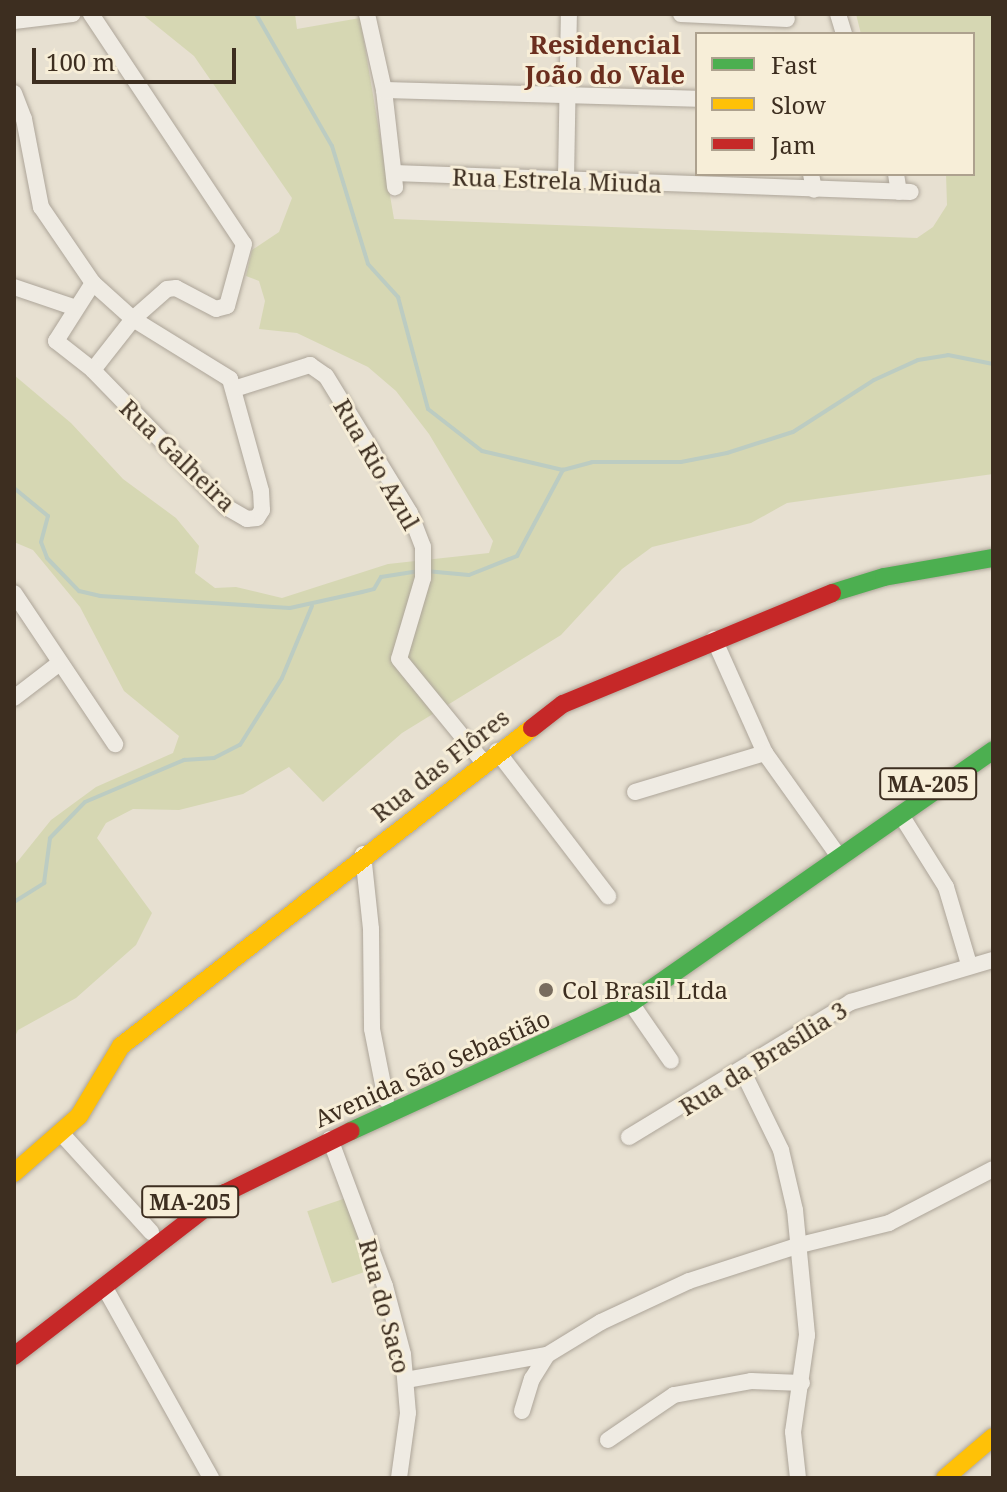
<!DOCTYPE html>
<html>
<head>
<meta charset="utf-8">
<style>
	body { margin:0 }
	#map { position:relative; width:1007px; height:1492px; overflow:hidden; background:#e7e0d1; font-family:"Noto Serif",serif }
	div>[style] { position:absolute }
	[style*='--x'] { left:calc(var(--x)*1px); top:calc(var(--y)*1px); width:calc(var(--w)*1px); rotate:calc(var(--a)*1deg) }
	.green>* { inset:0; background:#d6d7b3; transform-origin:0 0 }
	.stream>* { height:4px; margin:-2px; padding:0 2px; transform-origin:2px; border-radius:2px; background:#bcccc2 }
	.roads { filter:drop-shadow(0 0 2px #ada599) drop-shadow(0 0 2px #ada599) }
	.street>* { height:16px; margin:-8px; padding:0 8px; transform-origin:8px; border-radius:8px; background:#efebe3 }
	.fast>* { height:18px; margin:-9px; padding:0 9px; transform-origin:9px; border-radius:9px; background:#4caf50 }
	.slow>* { height:18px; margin:-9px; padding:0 9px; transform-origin:9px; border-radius:9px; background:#ffc107 }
	.jam>* { height:18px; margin:-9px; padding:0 9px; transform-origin:9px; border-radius:9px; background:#c62828 }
	.dots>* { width:22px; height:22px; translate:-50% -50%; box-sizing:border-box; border:4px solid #f7eed8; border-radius:50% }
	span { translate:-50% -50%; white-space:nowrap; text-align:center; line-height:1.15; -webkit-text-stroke:6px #f7eed8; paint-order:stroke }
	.shield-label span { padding:2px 6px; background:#f7eed8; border:2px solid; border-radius:6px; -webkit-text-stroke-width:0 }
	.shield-label { font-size:22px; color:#3d2e20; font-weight:700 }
	.street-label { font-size:24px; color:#3d2e20 }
	.poi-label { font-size:24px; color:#3d2e20 }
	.left { translate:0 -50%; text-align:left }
	.neighbourhood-label { font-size:26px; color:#6b2e1e; font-weight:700 }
	.frame { position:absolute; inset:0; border:16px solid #3d2e20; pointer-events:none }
	.legend { position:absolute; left:695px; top:32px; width:280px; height:144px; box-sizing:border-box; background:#f7eed8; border:2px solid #ada18e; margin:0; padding:10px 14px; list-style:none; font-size:24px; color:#3d2e20 }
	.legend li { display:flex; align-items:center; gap:16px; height:40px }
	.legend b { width:40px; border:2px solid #ada18e }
	.scale { position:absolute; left:32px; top:48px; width:204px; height:36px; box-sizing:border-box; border:4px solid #3d2e20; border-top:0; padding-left:10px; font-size:24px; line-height:28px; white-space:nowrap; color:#3d2e20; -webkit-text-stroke:6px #f7eed8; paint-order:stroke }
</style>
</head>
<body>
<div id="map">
	<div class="green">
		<i style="clip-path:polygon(142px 14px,295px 14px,297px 29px,360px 18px,394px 219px,917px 238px,933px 227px,947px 205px,946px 174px,973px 174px,973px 34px,861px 34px,856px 14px,993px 14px,993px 474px,787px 503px,751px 523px,652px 547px,622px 569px,561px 635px,402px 733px,323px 802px,289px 767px,243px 794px,179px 810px,133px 809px,106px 823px,97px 838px,152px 913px,136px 945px,76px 998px,18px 1030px,14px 1039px,14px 866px,51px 820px,96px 787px,173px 753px,179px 736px,124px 691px,80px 607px,33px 550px,14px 542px,14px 375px,71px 423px,123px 479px,176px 518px,199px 546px,195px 573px,215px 588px,236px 587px,282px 598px,388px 564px,489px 553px,493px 541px,429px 434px,396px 391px,368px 367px,297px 333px,259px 329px,265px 301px,259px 281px,246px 276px,252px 250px,279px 232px,292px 198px,194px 56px)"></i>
		<i style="left:346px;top:1198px;width:76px;height:41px;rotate:71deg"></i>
	</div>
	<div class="stream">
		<i style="--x:256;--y:14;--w:152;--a:60.1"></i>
		<i style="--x:332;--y:146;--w:123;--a:73"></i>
		<i style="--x:368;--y:264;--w:45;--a:47.7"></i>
		<i style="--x:398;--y:297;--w:116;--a:75"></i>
		<i style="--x:428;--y:409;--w:68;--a:37.9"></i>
		<i style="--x:482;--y:451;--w:83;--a:13.2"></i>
		<i style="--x:14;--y:488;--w:44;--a:39.5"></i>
		<i style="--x:48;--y:516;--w:27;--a:105"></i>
		<i style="--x:41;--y:542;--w:17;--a:69"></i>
		<i style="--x:47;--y:558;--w:46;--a:45.9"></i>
		<i style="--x:79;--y:591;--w:22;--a:13"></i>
		<i style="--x:100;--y:596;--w:190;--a:3.6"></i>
		<i style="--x:290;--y:608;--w:74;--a:-12.5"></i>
		<i style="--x:362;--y:592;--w:12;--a:-14"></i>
		<i style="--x:374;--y:589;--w:14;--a:-60"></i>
		<i style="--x:381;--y:577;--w:37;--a:-9"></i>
		<i style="--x:426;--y:571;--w:43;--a:5.3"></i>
		<i style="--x:469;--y:575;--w:52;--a:-21.6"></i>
		<i style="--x:517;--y:556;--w:98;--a:-61.9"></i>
		<i style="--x:563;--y:470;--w:30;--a:-15"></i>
		<i style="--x:592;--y:462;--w:89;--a:0"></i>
		<i style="--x:681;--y:462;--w:47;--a:-11.1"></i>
		<i style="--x:727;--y:453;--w:69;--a:-17.7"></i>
		<i style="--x:793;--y:432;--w:96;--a:-32.7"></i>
		<i style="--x:874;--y:380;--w:48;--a:-24.4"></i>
		<i style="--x:918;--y:360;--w:30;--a:-9"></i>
		<i style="--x:948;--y:355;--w:46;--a:11.3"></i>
		<i style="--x:14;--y:902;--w:36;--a:-32"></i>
		<i style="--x:44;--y:883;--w:45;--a:-82.4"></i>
		<i style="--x:50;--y:838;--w:50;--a:-45.8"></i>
		<i style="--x:85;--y:802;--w:108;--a:-23"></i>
		<i style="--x:184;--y:760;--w:30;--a:-4"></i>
		<i style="--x:214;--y:758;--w:29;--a:-27"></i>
		<i style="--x:240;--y:745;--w:79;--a:-57.9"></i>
		<i style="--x:282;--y:678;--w:78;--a:-67.4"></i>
	</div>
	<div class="roads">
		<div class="street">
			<i style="--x:91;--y:14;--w:276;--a:56.4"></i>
			<i style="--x:244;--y:244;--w:64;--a:105.3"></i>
			<i style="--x:227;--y:306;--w:11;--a:165"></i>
			<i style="--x:216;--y:309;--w:45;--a:-152.3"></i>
			<i style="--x:176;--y:288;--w:9;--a:174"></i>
			<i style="--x:167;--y:289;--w:45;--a:138.6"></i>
			<i style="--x:133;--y:319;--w:65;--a:128.1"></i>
			<i style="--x:367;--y:14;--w:78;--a:77.4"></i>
			<i style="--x:384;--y:90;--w:98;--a:83.5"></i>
			<i style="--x:681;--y:14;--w:106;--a:2.7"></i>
			<i style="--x:838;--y:14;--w:21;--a:73"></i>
			<i style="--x:14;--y:21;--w:59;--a:-6.8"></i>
			<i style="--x:384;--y:90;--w:313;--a:1.6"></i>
			<i style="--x:14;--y:93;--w:28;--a:69"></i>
			<i style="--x:24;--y:119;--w:90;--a:79.1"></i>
			<i style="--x:41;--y:207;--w:92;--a:55.6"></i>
			<i style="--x:93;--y:283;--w:54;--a:42"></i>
			<i style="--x:133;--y:319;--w:114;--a:31.7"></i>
			<i style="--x:230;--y:379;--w:116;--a:74.5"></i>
			<i style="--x:261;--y:491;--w:19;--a:87"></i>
			<i style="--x:262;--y:510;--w:9;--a:122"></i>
			<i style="--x:257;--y:518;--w:10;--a:174"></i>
			<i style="--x:247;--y:519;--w:24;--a:-150"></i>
			<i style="--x:226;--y:507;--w:191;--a:-134.2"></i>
			<i style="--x:93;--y:370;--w:47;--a:-141.9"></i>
			<i style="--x:56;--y:341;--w:69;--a:-57.5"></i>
			<i style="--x:394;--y:173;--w:517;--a:2.1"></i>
			<i style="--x:811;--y:174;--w:16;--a:79"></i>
			<i style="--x:896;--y:174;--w:18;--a:81"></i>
			<i style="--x:566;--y:180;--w:166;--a:-89"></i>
			<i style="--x:14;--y:287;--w:62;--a:18.7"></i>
			<i style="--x:234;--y:389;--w:80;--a:-17.5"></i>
			<i style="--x:310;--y:365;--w:19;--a:35"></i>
			<i style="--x:326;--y:376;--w:161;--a:58.5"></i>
			<i style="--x:410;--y:513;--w:36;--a:69"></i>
			<i style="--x:423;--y:547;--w:31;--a:90"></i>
			<i style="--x:423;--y:578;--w:84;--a:106.5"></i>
			<i style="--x:399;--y:659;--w:134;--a:50.7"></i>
			<i style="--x:14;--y:593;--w:182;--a:56.2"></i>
			<i style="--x:714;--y:639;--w:125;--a:65.9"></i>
			<i style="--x:765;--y:753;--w:120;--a:54.5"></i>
			<i style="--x:14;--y:698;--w:54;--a:-37.5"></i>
			<i style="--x:497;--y:751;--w:183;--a:52.6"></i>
			<i style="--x:635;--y:792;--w:136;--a:-16.7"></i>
			<i style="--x:901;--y:815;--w:85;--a:58"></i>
			<i style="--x:946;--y:887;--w:80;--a:73.4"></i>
			<i style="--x:363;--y:854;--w:75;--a:83.9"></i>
			<i style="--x:371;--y:929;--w:100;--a:89.4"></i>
			<i style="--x:372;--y:1029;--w:72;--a:78.8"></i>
			<i style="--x:631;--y:1003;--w:70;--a:55.4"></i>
			<i style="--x:743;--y:1072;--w:87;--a:64"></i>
			<i style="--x:781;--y:1150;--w:62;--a:76.9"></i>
			<i style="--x:795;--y:1210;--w:126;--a:84.5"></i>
			<i style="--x:807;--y:1335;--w:98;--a:98.2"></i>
			<i style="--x:793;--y:1432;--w:46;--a:83.8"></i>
			<i style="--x:61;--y:1133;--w:134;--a:47.7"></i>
			<i style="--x:629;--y:1137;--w:260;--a:-31.3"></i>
			<i style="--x:851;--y:1002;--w:148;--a:-16.5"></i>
			<i style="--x:330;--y:1139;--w:157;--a:69.5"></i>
			<i style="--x:385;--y:1286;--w:70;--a:75.2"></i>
			<i style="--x:403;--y:1354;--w:59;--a:85.2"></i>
			<i style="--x:408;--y:1413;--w:66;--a:97.9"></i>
			<i style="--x:105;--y:1288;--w:218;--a:60.8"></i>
			<i style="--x:406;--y:1380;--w:143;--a:-10.1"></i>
			<i style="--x:547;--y:1355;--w:63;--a:-31.4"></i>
			<i style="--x:601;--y:1322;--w:97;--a:-25"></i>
			<i style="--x:689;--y:1281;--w:117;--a:-18"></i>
			<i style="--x:800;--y:1245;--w:92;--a:-13.9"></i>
			<i style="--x:889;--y:1223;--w:117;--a:-27.4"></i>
			<i style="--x:522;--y:1411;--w:34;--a:-73"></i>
			<i style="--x:532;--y:1379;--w:28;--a:-58"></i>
			<i style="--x:608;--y:1440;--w:80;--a:-34.3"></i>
			<i style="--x:674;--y:1395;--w:78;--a:-10.3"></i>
			<i style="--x:751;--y:1381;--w:51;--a:2.2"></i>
		</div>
		<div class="fast">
			<i style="--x:832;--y:593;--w:54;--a:-17.1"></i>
			<i style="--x:884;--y:577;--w:111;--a:-9.9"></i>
			<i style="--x:351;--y:1131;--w:308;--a:-24.6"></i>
			<i style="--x:631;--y:1003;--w:442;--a:-34.9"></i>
		</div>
		<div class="slow">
			<i style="--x:14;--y:1173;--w:86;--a:-41.2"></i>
			<i style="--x:79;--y:1116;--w:82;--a:-59"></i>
			<i style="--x:121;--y:1046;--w:520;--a:-37.73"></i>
			<i style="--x:945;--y:1478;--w:63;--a:-40.5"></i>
		</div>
		<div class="jam">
			<i style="--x:532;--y:728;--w:39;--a:-38"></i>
			<i style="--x:563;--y:704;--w:291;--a:-22.4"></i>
			<i style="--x:14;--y:1356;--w:267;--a:-37.7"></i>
			<i style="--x:225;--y:1193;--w:140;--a:-26.2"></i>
		</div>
	</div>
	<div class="dots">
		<i style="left:546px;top:990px;background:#786c5e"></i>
	</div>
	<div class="shield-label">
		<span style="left:928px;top:784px">MA-205</span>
		<span style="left:190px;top:1202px">MA-205</span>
	</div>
	<div class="street-label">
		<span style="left:557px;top:180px;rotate:2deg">Rua Estrela Miuda</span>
		<span style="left:178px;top:455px;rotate:44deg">Rua Galheira</span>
		<span style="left:377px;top:464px;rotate:60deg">Rua Rio Azul</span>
		<span style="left:440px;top:765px;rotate:-38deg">Rua das Flôres</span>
		<span style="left:763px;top:1058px;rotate:-32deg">Rua da Brasília 3</span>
		<span style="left:432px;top:1068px;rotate:-24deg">Avenida São Sebastião</span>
		<span style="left:385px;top:1306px;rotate:75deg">Rua do Saco</span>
	</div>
	<div class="poi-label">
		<span class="left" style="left:562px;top:990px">Col Brasil Ltda</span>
	</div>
	<div class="neighbourhood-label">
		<span style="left:605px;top:60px">Residencial<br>João do Vale</span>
	</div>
	<div class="frame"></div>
	<ul class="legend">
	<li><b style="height:10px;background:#4caf50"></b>Fast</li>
	<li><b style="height:10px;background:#ffc107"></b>Slow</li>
	<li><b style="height:10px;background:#c62828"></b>Jam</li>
	</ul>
	<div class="scale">100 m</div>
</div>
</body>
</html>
